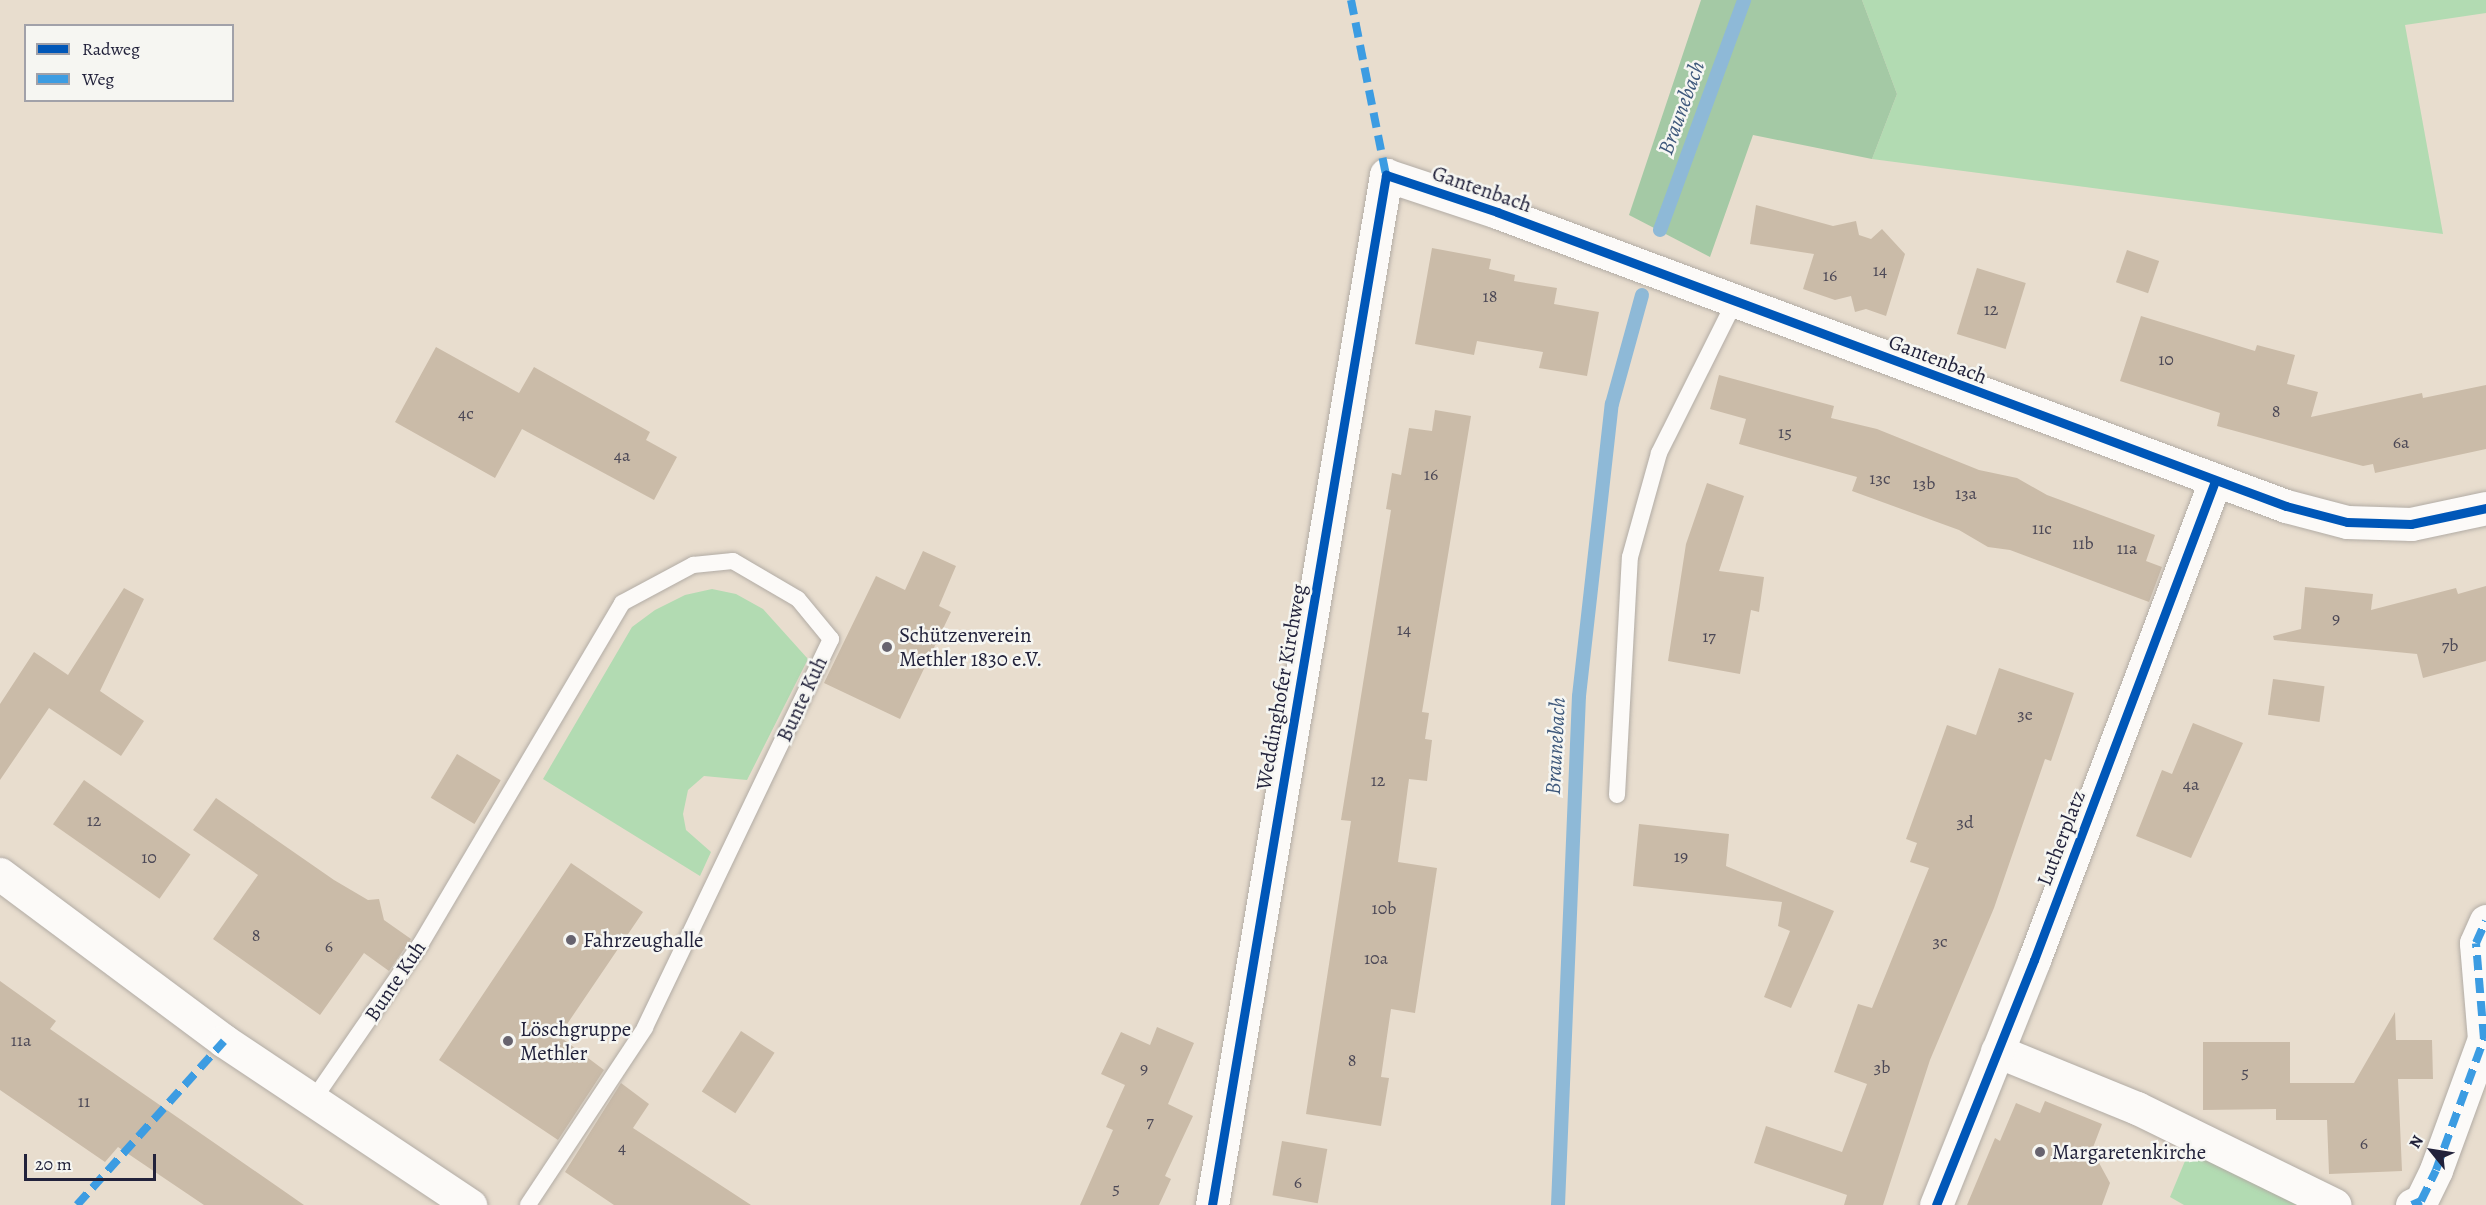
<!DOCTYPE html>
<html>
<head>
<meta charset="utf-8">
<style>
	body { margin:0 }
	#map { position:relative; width:2486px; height:1205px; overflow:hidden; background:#e8ddce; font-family:Alegreya,serif }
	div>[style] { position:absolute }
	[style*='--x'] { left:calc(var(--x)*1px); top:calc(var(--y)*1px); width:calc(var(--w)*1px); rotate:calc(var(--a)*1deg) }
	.green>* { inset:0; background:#b2dbb2 }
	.forest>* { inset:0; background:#a4c9a5 }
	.stream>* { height:14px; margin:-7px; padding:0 7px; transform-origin:7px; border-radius:7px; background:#8eb9d7 }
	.building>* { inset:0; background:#cabba8; transform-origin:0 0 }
	.roads { filter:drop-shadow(0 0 2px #b2aca5) drop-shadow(0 0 2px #b2aca5) }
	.service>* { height:16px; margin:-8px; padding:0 8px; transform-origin:8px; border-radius:8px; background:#fcfaf8 }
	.minor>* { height:33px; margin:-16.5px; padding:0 16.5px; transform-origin:16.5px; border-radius:16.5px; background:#fcfaf8 }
	.quiet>* { height:8px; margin-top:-4px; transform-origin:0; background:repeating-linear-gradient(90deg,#3c9ce2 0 15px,transparent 0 23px) }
	.cycleway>* { height:9px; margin:-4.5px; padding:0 4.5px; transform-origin:4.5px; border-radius:4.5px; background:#0057b8 }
	.dots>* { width:16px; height:16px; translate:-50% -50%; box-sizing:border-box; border:3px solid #f6f6f2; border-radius:50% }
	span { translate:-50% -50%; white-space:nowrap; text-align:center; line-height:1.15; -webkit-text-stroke:5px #f6f6f2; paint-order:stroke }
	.number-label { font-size:18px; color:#4c4856 }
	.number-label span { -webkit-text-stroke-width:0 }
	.street-label { font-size:21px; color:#22223b }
	.poi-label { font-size:21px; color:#22223b }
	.left { translate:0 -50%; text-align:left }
	.water-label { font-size:22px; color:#3e587b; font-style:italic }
	.legend { position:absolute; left:24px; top:24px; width:210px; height:78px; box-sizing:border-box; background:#f6f6f2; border:2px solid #a1a1a9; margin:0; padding:8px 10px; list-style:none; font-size:18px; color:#22223b }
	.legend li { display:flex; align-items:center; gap:12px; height:30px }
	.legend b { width:30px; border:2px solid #a1a1a9 }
	.north { position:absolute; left:2402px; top:1121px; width:60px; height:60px; -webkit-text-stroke:4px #f6f6f2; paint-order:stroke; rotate:300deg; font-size:16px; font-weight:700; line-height:24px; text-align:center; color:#22223b }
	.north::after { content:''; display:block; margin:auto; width:21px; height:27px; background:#22223b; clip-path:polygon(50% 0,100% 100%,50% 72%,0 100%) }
	.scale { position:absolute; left:24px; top:1154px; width:132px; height:27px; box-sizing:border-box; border:3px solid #22223b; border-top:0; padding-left:8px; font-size:18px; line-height:21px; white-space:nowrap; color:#22223b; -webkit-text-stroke:4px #f6f6f2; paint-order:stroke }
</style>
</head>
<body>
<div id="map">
	<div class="green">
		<i style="clip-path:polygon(1862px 0,2486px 0,2486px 13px,2405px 25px,2443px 234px,1872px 159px,1897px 94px)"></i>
		<i style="clip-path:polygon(712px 589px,736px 594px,763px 609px,808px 659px,747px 780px,704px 776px,688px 790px,683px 814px,686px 830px,711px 852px,700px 876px,543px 779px,632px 627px,655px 610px,685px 595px)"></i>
		<i style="clip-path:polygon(2190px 1149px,2300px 1205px,2184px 1205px,2170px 1197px)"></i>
	</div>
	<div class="forest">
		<i style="clip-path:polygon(1701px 0,1862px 0,1897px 94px,1872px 159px,1753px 135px,1710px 257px,1629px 215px)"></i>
	</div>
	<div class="stream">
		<i style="--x:1660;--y:230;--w:245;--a:-69.9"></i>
		<i style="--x:1558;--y:1205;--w:509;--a:-87.64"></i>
		<i style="--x:1579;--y:696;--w:294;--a:-83.6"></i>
		<i style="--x:1612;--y:404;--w:113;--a:-74.6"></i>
	</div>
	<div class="building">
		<i style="clip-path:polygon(1756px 205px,1833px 226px,1856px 221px,1859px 235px,1871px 239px,1882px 229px,1905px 254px,1886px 316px,1866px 309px,1855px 312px,1851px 296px,1835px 300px,1803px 289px,1814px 254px,1750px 244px)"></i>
		<i style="clip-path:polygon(1432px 248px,1491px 259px,1489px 269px,1515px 275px,1514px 281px,1557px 288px,1554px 304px,1599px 312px,1587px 376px,1539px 368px,1543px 352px,1477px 341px,1474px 355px,1415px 344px)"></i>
		<i style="left:2127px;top:250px;width:34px;height:34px;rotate:19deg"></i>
		<i style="left:1977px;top:268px;width:51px;height:69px;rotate:17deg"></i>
		<i style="clip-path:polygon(2141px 316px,2255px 351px,2257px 345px,2295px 355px,2287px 384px,2318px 392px,2311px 417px,2422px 393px,2423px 398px,2486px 385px,2486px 449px,2375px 473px,2373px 464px,2363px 466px,2217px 426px,2220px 413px,2120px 381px)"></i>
		<i style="clip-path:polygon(436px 347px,519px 393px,534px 367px,650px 432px,646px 440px,677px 457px,654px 500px,522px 429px,495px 478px,395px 422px)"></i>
		<i style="clip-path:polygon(1719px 375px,1834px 406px,1831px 418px,1877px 429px,1979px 470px,2017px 478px,2047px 495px,2155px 535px,2146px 561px,2162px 567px,2149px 602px,2010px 550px,1988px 547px,1959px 530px,1852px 491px,1857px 477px,1739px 444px,1746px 419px,1710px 409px)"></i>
		<i style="clip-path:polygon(1435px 410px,1471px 416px,1422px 712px,1429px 713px,1425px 739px,1432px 740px,1427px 781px,1409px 779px,1398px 862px,1437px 868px,1415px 1013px,1391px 1009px,1381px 1077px,1389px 1078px,1381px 1126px,1306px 1114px,1351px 821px,1341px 820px,1391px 510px,1386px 509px,1392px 473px,1401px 475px,1409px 428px,1432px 431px)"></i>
		<i style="clip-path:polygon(1707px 483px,1744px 496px,1719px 571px,1764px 577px,1759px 612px,1751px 610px,1740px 674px,1668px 661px,1686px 544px)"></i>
		<i style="clip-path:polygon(923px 551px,956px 566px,939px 606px,951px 612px,900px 719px,824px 683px,876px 576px,905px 590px)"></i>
		<i style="clip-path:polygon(2486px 586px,2486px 661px,2423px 678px,2417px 654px,2274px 640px,2273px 636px,2301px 629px,2305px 587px,2373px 594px,2371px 610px,2456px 588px,2458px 594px)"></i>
		<i style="clip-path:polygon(124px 588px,144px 599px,100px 691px,144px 721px,121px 756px,49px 708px,0 780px,0 704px,34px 652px,68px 675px)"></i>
		<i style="clip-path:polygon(1999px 668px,2074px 693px,2051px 761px,2045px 759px,1994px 908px,1930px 1060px,1883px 1205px,1844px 1205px,1847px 1195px,1754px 1163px,1766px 1126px,1842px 1152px,1867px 1084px,1834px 1072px,1858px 1004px,1872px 1008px,1929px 868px,1910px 862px,1917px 843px,1906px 839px,1947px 725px,1976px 735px)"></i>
		<i style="left:2273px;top:679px;width:52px;height:36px;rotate:8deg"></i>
		<i style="clip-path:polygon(2193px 723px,2243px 743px,2191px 858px,2136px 836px,2162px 770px,2172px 774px)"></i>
		<i style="left:457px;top:754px;width:51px;height:51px;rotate:31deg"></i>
		<i style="left:84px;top:780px;width:130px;height:54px;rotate:35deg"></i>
		<i style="clip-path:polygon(216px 798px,334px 880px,368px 900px,379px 899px,384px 920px,411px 939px,389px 971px,364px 953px,320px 1015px,213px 939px,258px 875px,193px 830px)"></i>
		<i style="clip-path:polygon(1639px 824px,1729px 834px,1726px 866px,1834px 911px,1791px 1008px,1764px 997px,1790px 931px,1778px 926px,1782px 902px,1633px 886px)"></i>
		<i style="clip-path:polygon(571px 863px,643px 912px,559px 1036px,604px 1070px,558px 1140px,439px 1060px)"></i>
		<i style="clip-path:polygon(0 981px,56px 1021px,50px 1029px,304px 1205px,204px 1205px,118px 1147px,105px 1162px,0 1090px)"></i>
		<i style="clip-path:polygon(2395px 1012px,2396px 1040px,2432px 1040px,2433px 1079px,2398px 1079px,2402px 1171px,2329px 1174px,2327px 1120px,2276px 1120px,2276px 1109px,2203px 1110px,2203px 1042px,2290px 1042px,2290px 1083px,2354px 1083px)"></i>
		<i style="clip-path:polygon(1157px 1027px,1194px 1043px,1168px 1104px,1193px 1116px,1165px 1176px,1171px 1179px,1159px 1205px,1080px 1205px,1113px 1130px,1106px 1127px,1125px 1085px,1101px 1074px,1121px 1032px,1150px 1045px)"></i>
		<i style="left:741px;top:1031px;width:40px;height:72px;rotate:33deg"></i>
		<i style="clip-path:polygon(621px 1083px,649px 1104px,633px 1128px,751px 1205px,614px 1205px,565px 1172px)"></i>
		<i style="clip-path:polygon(2045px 1101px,2102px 1124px,2092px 1150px,2110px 1183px,2102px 1205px,1967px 1205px,1995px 1138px,2000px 1141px,2016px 1103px,2040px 1113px)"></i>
		<i style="left:1282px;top:1141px;width:46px;height:55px;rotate:10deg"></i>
	</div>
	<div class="roads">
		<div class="service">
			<i style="--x:1617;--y:795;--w:238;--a:-86.9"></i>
			<i style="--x:1630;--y:557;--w:108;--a:-74.4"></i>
			<i style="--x:1659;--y:453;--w:170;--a:-63.4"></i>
			<i style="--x:313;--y:1100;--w:188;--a:-55.4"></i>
			<i style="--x:420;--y:945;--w:397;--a:-59.4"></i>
			<i style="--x:622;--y:603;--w:81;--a:-28.2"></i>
			<i style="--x:693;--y:565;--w:40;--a:-5.7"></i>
			<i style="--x:733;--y:561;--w:75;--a:30.3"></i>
			<i style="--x:798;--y:599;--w:52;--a:50.5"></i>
			<i style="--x:831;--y:639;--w:431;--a:115.6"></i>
			<i style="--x:645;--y:1028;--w:212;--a:123.5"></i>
		</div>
		<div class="minor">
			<i style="--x:0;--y:874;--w:279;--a:36.7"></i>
			<i style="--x:224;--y:1041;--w:296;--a:33.7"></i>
			<i style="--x:1997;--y:1051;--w:151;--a:22.2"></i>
			<i style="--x:2137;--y:1108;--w:220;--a:26.1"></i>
			<i style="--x:1212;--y:1205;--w:1045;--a:-80.41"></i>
			<i style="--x:1386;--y:175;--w:117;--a:18.4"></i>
			<i style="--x:1497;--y:212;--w:842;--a:20.44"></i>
			<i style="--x:2286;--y:506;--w:63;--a:14.7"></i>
			<i style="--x:2347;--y:522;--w:64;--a:1.8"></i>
			<i style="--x:2411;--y:524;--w:77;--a:-12"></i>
			<i style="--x:1936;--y:1205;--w:264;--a:-68.2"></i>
			<i style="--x:2034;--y:960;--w:512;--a:-69.3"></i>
			<i style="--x:2412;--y:1205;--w:10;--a:-24"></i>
			<i style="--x:2421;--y:1201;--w:34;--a:-64"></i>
			<i style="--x:2436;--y:1170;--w:140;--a:-69.9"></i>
			<i style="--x:2484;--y:1039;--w:96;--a:-94.8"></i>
			<i style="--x:2476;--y:943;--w:24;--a:-66"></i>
		</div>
	</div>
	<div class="quiet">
		<i style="--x:1351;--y:0;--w:178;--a:78.7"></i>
		<i style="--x:77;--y:1205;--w:220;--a:-48.1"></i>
		<i style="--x:2412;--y:1205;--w:10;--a:-24"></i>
		<i style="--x:2421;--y:1201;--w:34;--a:-64"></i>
		<i style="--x:2436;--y:1170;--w:140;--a:-69.9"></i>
		<i style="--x:2484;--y:1039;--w:96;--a:-94.8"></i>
		<i style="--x:2476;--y:943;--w:24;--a:-66"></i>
	</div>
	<div class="cycleway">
		<i style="--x:1212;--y:1205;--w:1045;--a:-80.41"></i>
		<i style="--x:1386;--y:175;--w:117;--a:18.4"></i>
		<i style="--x:1497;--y:212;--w:842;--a:20.44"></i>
		<i style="--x:2286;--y:506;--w:63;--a:14.7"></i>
		<i style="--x:2347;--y:522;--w:64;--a:1.8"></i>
		<i style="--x:2411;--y:524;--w:77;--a:-12"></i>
		<i style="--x:1936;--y:1205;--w:264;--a:-68.2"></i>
		<i style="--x:2034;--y:960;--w:512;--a:-69.3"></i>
	</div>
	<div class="dots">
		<i style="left:887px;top:647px;background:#67636e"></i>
		<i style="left:571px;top:940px;background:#67636e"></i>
		<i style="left:508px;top:1041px;background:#67636e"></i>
		<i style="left:2040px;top:1152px;background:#67636e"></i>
	</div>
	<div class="number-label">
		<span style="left:1880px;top:270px">14</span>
		<span style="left:1830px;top:275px">16</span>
		<span style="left:1490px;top:296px">18</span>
		<span style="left:1991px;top:309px">12</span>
		<span style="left:2166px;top:359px">10</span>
		<span style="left:2276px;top:411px">8</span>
		<span style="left:466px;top:413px">4c</span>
		<span style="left:1785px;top:432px">15</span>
		<span style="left:2401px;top:442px">6a</span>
		<span style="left:622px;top:455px">4a</span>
		<span style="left:1431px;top:474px">16</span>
		<span style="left:1880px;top:478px">13c</span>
		<span style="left:1924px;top:483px">13b</span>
		<span style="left:1966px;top:493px">13a</span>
		<span style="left:2042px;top:528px">11c</span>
		<span style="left:2083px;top:543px">11b</span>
		<span style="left:2127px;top:548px">11a</span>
		<span style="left:2336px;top:618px">9</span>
		<span style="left:1404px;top:629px">14</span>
		<span style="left:1709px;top:636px">17</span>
		<span style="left:2450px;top:645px">7b</span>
		<span style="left:2025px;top:714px">3e</span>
		<span style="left:1378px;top:780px">12</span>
		<span style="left:2191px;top:784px">4a</span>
		<span style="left:94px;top:820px">12</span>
		<span style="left:1965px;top:822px">3d</span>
		<span style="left:1681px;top:856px">19</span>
		<span style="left:149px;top:857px">10</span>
		<span style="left:1384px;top:908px">10b</span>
		<span style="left:256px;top:935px">8</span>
		<span style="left:1940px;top:941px">3c</span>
		<span style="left:329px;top:946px">6</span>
		<span style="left:1376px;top:958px">10a</span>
		<span style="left:21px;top:1040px">11a</span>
		<span style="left:1352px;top:1060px">8</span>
		<span style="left:1882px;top:1067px">3b</span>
		<span style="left:1144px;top:1068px">9</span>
		<span style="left:2245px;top:1072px">5</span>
		<span style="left:84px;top:1101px">11</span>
		<span style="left:1150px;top:1121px">7</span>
		<span style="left:2364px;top:1143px">6</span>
		<span style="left:622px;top:1147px">4</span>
		<span style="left:1298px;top:1182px">6</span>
		<span style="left:1116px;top:1188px">5</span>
	</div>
	<div class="street-label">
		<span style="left:1482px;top:189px;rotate:19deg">Gantenbach</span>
		<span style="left:1938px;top:359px;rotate:21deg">Gantenbach</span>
		<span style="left:1281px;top:687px;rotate:-80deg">Weddinghofer Kirchweg</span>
		<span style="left:802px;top:699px;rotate:-65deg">Bunte Kuh</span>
		<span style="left:2061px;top:838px;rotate:-69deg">Lutherplatz</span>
		<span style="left:395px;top:981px;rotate:-56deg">Bunte Kuh</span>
	</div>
	<div class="poi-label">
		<span class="left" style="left:899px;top:647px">Schützenverein<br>Methler 1830 e.V.</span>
		<span class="left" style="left:583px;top:940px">Fahrzeughalle</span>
		<span class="left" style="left:520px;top:1041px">Löschgruppe<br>Methler</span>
		<span class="left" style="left:2052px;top:1152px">Margaretenkirche</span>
	</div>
	<div class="water-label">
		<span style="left:1682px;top:108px;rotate:-70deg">Braunebach</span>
		<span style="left:1556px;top:746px;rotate:-87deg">Braunebach</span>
	</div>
	<ul class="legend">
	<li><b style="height:8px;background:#0057b8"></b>Radweg</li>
	<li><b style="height:8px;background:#3c9ce2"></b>Weg</li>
	</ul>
	<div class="north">N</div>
	<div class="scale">20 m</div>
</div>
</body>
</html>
